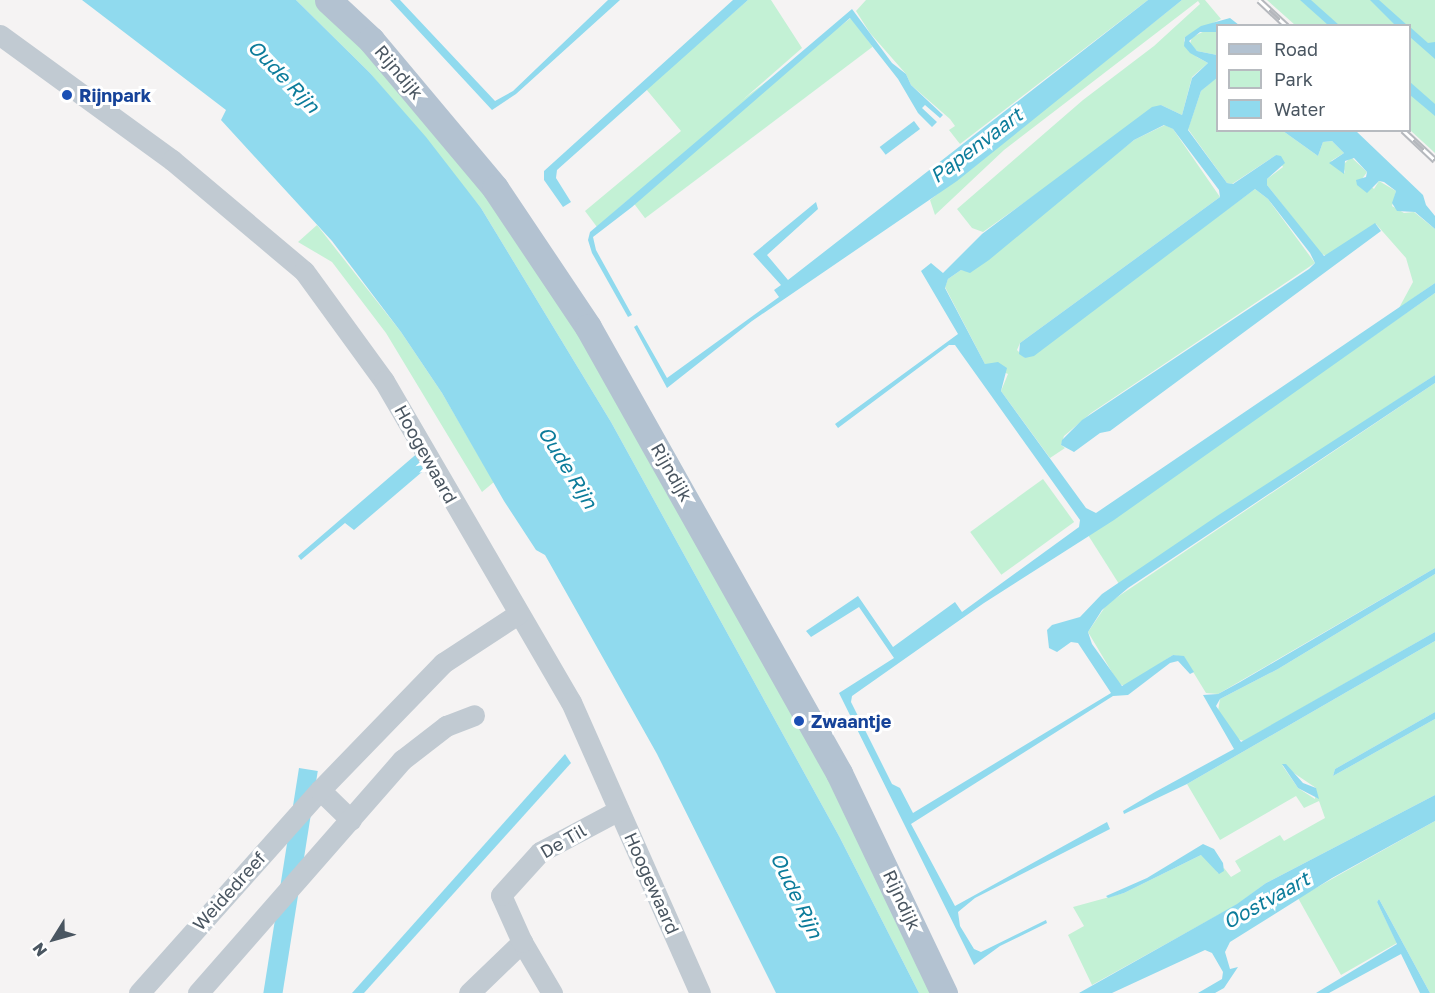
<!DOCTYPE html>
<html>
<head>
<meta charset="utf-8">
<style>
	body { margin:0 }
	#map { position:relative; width:1435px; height:993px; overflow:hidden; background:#f5f3f3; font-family:"Golos Text",sans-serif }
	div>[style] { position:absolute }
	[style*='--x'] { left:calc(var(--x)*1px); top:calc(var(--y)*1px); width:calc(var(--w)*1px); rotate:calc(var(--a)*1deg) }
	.green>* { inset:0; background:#c3f1d5; transform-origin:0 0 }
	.water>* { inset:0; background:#90daee; transform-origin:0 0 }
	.minor>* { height:21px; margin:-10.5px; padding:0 10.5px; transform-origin:10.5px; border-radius:10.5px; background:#c1cad2 }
	.major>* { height:27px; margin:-13.5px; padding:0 13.5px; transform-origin:13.5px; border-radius:13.5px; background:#b3c2d1 }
	.rail>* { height:7px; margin-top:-3.5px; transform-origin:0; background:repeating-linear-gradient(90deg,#fff 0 14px,#b5b8bd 0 28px); box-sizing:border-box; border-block:2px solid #b5b8bd }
	.dots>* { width:16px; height:16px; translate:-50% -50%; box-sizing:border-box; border:3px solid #fff; border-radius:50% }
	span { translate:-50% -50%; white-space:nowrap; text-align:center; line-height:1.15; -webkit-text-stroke:6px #fff; paint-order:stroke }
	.street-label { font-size:18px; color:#4a5661 }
	.transit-label { font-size:18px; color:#164399; font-weight:700 }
	.left { translate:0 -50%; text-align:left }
	.water-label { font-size:20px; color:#0c7c9b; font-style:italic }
	.legend { position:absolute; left:1216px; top:24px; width:195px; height:108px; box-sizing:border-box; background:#fff; border:2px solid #b7bbc0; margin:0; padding:8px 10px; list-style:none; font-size:18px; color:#4a5661 }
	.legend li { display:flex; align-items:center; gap:12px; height:30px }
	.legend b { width:30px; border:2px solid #b7bbc0 }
	.north { position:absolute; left:24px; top:909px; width:60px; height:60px; -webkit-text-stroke:4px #fff; paint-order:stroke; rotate:233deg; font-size:16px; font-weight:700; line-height:24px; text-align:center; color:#4a5661 }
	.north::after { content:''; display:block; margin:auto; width:21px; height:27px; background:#4a5661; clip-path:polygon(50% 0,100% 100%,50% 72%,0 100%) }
</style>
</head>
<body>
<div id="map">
	<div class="green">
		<i style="clip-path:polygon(296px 0,320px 0,506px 203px,789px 699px,938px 993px,919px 993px,839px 836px,611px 422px,481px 208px,370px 73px)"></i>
		<i style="clip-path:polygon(748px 0,771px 0,802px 48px,597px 227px,585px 211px,681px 131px,646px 89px)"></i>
		<i style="clip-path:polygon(866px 0,1148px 0,960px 144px,949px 130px,955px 126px,950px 119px,911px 85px,906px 74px,870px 33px,856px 11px)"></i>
		<i style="clip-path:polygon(1182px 0,1205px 0,1221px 19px,1185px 37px,1184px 41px,1197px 57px,1208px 63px,1192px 77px,1182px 115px,1161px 105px,983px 232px,972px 228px,957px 209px,1083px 100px,1154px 46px,1200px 4px,1198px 1px,1004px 150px,935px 215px,930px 200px)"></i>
		<i style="clip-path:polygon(1267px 0,1435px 0,1435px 153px,1410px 130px,1410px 26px,1295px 25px)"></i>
		<i style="left:851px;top:18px;width:36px;height:285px;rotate:53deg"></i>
		<i style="clip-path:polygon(1207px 30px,1217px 32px,1217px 55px,1197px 51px,1190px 44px,1192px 37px)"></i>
		<i style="clip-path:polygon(1217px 77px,1218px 130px,1283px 131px,1318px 156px,1323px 142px,1332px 141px,1344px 153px,1331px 161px,1345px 173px,1343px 165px,1351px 157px,1367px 172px,1362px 179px,1374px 189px,1379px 181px,1396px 191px,1392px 206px,1404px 213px,1414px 212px,1435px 229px,1435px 283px,1399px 308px,1413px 282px,1406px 258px,1376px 224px,1328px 256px,1321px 254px,1267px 185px,1267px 179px,1283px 167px,1276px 155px,1232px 184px,1227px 183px,1188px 129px,1201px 91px)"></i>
		<i style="clip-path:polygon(1165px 125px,1173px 129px,1220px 197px,1020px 343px,1017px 350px,1025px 358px,1255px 189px,1268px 199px,1315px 263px,1091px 413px,1064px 436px,1061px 445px,1065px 448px,1050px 458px,1001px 391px,1008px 374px,985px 364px,945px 287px,948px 279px,961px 270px,967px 271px,1134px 140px)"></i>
		<i style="clip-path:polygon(317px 225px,401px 332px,442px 393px,494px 482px,482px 492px,386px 333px,332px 262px,298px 242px)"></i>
		<i style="clip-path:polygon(1435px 293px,1435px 375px,1119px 584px,1088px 535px)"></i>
		<i style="clip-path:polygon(1435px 383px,1435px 568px,1218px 694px,1206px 693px,1184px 657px,1173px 655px,1125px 686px,1119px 684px,1088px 632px,1107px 604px)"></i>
		<i style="left:1043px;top:479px;width:53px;height:90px;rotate:54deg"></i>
		<i style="clip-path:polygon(1435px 574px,1435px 632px,1244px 741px,1234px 738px,1218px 711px,1220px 699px,1278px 669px)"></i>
		<i style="clip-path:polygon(evenodd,1435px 641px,1435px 712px,1335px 769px,1333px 776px,1435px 719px,1435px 795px,1266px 883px,1238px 904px,1092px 985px,1068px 935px,1084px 926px,1073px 907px,1124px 893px,1201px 855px,1206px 856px,1218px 873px,1224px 868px,1231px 877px,1241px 871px,1235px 861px,1280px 835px,1284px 841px,1325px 818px,1319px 801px,1304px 808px,1296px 796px,1220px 840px,1187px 784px,1435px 641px,1282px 765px,1316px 788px,1315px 799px,1298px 788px,1282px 765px)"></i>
		<i style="clip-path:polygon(1435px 821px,1435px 993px,1430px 993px,1379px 899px,1377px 902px,1397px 943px,1341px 975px,1298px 898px)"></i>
	</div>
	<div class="water">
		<i style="clip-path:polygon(82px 0,296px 0,370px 73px,426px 137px,481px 208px,611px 422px,839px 836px,919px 993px,776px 993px,657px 754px,580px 617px,545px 555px,536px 550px,504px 501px,442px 393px,401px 332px,332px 241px,221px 120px,226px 110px)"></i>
		<i style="clip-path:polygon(390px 0,400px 0,495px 101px,513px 91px,608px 0,620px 0,516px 94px,492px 110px)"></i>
		<i style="clip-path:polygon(733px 0,748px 0,557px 170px,556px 178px,571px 202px,563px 207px,544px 180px,544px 171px)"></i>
		<i style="clip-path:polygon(1148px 0,1182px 0,957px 181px,752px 321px,667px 388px,634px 327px,637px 325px,667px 378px,779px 297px,774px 290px,781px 285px,753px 254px,816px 202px,818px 209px,767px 255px,788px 280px)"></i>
		<i style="clip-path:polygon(1300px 0,1311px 0,1339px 25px,1328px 25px)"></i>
		<i style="clip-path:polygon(1370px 0,1379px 0,1407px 25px,1395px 25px)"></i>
		<i style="clip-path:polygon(852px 9px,892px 63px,906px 74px,911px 85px,943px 115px,940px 118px,925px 105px,922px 108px,937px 122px,932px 127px,918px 113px,898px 79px,850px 18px,632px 207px,593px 237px,596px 250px,632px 315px,628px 317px,592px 253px,588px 240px,590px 232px)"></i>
		<i style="clip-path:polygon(1230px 18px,1239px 25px,1218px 26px,1217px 32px,1200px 32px,1189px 41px,1197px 51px,1217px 55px,1218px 77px,1201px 91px,1188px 130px,1227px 183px,1233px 184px,1276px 155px,1281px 156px,1285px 163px,1267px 179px,1267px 185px,1324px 256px,1375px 223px,1381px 231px,1110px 431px,1100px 433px,1074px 452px,1061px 445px,1062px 440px,1082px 420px,1309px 269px,1315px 263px,1310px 253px,1268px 199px,1255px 189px,1034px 356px,1025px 358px,1019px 354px,1020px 343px,1220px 197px,1219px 190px,1173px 129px,1164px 125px,1134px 140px,989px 260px,970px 273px,961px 270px,948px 279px,945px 288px,985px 364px,998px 362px,1007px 368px,1001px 391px,1086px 508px,1096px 513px,1435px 283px,1435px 293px,1114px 520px,984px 603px,852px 696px,851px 702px,892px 784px,900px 788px,913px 813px,1111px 693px,1078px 643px,1071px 642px,1057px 652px,1049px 648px,1047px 630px,1052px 625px,1080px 617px,1102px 594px,1217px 516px,1435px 375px,1435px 383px,1128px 588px,1102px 610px,1088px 632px,1092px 644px,1122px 686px,1173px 655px,1184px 656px,1194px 672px,1190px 674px,1178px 661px,1170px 663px,1128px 695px,1113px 696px,911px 824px,955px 906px,1107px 822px,1110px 829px,975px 898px,958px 912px,960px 926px,974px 949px,981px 952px,1046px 920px,1047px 923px,1000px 946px,974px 965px,839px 693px,894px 658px,859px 607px,811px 637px,806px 631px,858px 596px,893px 647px,955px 602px,962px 612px,1079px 527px,1080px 520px,955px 345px,949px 345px,838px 428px,835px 424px,958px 334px,921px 271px,931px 263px,943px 273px,982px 234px,1152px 107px,1161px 105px,1182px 115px,1192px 78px,1208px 63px,1190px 53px,1184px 46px,1185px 37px,1201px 26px)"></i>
		<i style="clip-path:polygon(1410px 27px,1428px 43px,1435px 42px,1435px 59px,1410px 37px)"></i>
		<i style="clip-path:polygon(1410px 82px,1435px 104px,1435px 116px,1410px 95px)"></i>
		<i style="left:914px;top:121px;width:10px;height:43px;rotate:53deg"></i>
		<i style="clip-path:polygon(1283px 131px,1356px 131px,1423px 195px,1426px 205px,1435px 216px,1435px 229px,1415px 212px,1397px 211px,1392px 203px,1396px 191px,1384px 182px,1379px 181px,1367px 193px,1357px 185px,1356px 180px,1366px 177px,1367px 172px,1354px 158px,1345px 161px,1344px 174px,1329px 163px,1344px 153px,1332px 141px,1323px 142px,1318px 156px)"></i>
		<i style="clip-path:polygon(420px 451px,429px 466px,354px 530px,345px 523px,301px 560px,298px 556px)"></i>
		<i style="clip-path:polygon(1435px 568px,1435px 574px,1278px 669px,1220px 699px,1216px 706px,1241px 742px,1435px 632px,1435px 641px,1187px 784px,1124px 814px,1123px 811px,1155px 792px,1234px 749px,1203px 695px,1218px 694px,1240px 682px)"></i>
		<i style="clip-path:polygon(1435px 712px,1435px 719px,1333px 776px,1335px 769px)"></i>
		<i style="clip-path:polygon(565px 754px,571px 763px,364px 993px,352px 993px)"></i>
		<i style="clip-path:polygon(1282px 764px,1286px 764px,1303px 783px,1316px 788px,1319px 799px,1298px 788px)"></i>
		<i style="left:299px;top:768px;width:19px;height:299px;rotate:9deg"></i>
		<i style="clip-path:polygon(1435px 795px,1435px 821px,1332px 878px,1230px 942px,1225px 952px,1230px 969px,1238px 967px,1224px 988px,1215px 993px,1198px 993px,1222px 979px,1223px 972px,1212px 953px,1205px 950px,1112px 993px,1079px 993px,1237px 904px,1266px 883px)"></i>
		<i style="clip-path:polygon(1203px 844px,1214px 849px,1223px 863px,1224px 871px,1219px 874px,1201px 855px,1124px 893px,1108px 898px,1106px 896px,1147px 878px)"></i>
		<i style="clip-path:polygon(1379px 899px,1430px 993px,1420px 993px,1401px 954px,1329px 993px,1316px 993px,1397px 944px,1377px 902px)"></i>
	</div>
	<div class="minor">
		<i style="--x:0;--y:35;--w:213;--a:36"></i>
		<i style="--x:172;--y:160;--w:172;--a:40.1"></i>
		<i style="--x:304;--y:271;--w:136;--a:54"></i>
		<i style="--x:384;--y:381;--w:371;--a:59.8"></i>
		<i style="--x:571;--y:702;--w:318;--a:66.1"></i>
		<i style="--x:320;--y:790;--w:43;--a:44.1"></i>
		<i style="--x:139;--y:993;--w:272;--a:-48.3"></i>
		<i style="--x:320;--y:790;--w:177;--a:-45.9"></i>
		<i style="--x:443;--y:663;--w:90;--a:-33.2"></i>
		<i style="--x:198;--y:993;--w:310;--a:-48.8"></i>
		<i style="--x:402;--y:760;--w:56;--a:-37.7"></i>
		<i style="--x:446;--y:726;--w:30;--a:-21"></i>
		<i style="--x:469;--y:993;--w:74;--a:-43.9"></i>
		<i style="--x:552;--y:993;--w:59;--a:-120.5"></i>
		<i style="--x:522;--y:942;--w:51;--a:-114.1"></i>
		<i style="--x:501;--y:895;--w:58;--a:-47.8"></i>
		<i style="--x:540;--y:852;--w:89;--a:-28"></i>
	</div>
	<div class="major">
		<i style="--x:328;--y:0;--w:59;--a:42.9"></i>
		<i style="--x:371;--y:40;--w:193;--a:50"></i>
		<i style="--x:495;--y:188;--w:167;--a:56.2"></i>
		<i style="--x:588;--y:327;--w:512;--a:60.63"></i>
		<i style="--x:839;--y:773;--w:244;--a:64.5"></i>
	</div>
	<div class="rail">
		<i style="--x:1259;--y:0;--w:38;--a:43"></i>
		<i style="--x:1403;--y:130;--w:44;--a:43.2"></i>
	</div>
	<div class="dots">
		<i style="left:67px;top:95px;background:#1a4fb4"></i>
		<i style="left:799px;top:721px;background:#1a4fb4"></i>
	</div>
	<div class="street-label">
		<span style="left:399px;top:72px;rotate:50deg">Rijndijk</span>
		<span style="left:426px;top:454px;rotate:61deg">Hoogewaard</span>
		<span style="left:672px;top:472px;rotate:60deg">Rijndijk</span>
		<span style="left:563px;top:841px;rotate:-30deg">De Til</span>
		<span style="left:652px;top:883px;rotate:66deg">Hoogewaard</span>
		<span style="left:229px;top:891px;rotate:-48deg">Weidedreef</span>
		<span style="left:902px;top:900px;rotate:65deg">Rijndijk</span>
	</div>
	<div class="transit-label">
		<span class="left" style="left:79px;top:95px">Rijnpark</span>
		<span class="left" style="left:811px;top:721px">Zwaantje</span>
	</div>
	<div class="water-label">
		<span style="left:284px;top:76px;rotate:46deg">Oude Rijn</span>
		<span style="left:976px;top:145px;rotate:-37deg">Papenvaart</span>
		<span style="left:568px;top:467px;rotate:58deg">Oude Rijn</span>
		<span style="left:797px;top:895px;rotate:64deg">Oude Rijn</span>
		<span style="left:1266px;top:900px;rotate:-29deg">Oostvaart</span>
	</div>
	<ul class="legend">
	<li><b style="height:8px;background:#b3c2d1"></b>Road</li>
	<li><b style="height:16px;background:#c3f1d5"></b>Park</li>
	<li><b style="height:16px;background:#90daee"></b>Water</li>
	</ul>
	<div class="north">N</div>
</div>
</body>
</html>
